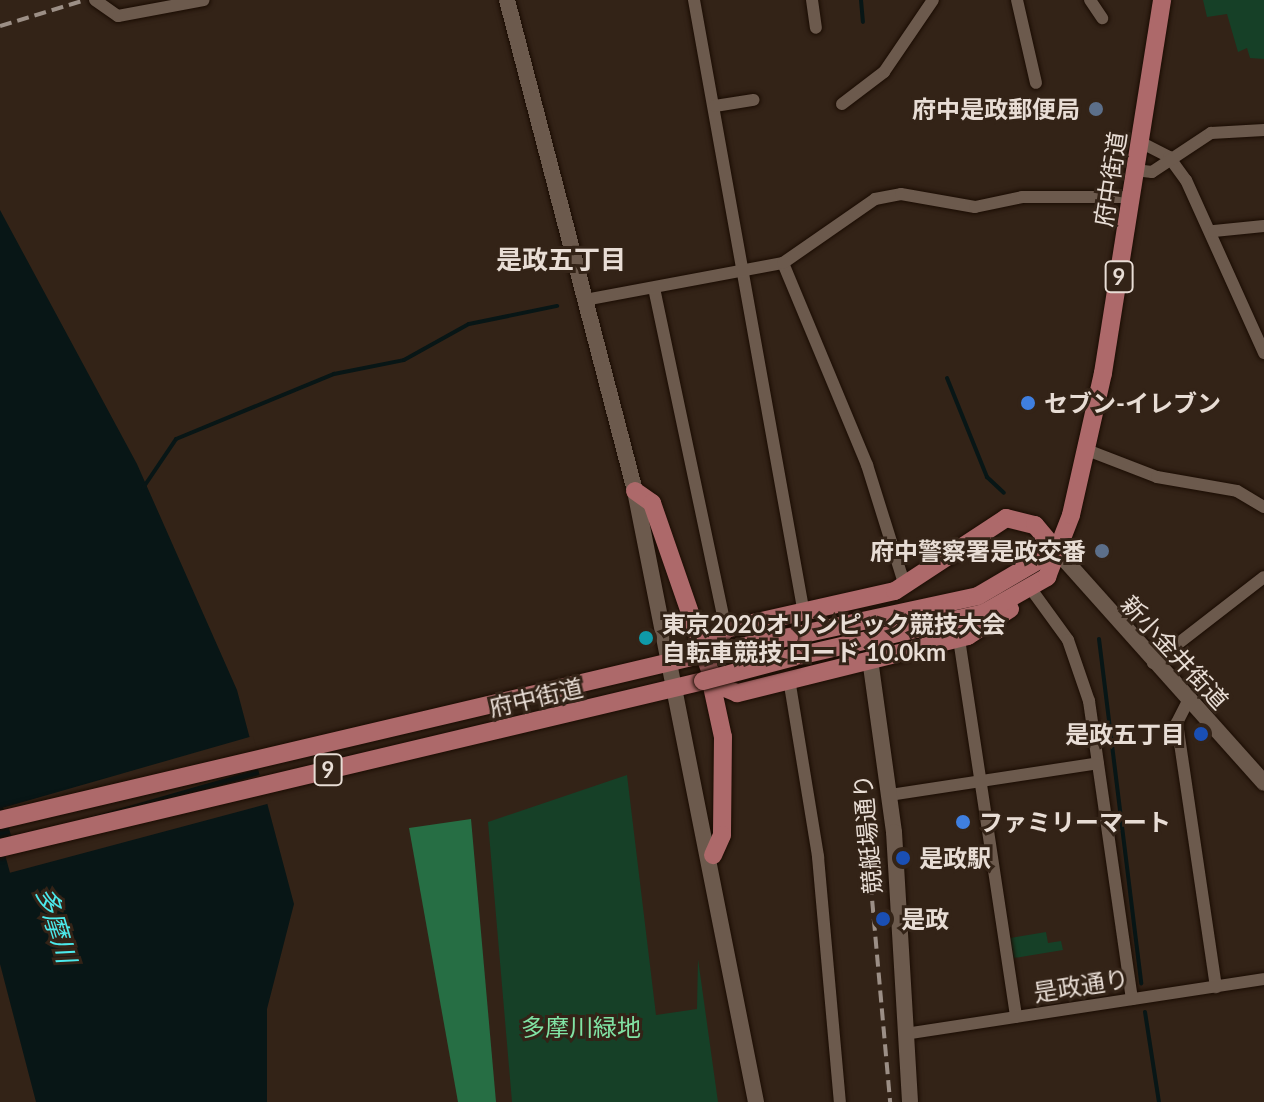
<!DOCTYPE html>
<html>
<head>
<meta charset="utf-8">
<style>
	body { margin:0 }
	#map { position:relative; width:1264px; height:1102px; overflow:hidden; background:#332317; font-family:Lato,"Noto Sans JP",sans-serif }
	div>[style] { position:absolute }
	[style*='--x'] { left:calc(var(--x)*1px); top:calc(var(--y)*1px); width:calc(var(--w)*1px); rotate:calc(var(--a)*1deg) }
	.green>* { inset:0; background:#164027 }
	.forest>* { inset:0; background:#266e44 }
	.water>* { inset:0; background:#081616 }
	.pier>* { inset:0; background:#332317; transform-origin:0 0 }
	.stream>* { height:4px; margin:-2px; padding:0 2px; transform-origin:2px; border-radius:2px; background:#081616 }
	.roads { filter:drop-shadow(0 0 2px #1a0c03) drop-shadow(0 0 2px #1a0c03) }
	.street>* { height:12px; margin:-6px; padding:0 6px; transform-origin:6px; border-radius:6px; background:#6c5a4d }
	.secondary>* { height:16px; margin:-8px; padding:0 8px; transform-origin:8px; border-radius:8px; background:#6c5a4d }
	.primary>* { height:18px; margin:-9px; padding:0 9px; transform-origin:9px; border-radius:9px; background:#ad696a }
	.rail>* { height:4px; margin-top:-2px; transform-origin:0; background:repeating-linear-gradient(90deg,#9c8f86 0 12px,transparent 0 18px) }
	.bridges { filter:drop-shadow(0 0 2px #1a0c03) drop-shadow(0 0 2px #1a0c03) }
	.primary-bridge>* { height:18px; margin:-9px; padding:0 9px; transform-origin:9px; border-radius:9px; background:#ad696a }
	.dots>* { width:22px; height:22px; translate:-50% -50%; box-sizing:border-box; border:4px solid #332317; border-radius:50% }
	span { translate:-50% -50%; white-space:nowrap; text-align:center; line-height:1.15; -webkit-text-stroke:6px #332317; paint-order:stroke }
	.shield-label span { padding:2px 6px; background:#332317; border:2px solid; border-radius:6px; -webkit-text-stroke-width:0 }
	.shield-label { font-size:22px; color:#e8ddd5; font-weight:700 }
	.poi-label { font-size:24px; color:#e8ddd5; font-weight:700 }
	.right { translate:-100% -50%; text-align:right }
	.left { translate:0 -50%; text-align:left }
	.street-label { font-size:24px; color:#e8ddd5 }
	.park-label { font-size:24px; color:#81e3a4 }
	.neighbourhood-label { font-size:26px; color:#e8ddd5; font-weight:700 }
	.water-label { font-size:26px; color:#4ceaec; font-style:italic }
</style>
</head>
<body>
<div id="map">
	<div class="green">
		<i style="clip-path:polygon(1203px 0,1264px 0,1264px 59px,1250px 58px,1247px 48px,1238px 52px,1227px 14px,1207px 17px)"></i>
		<i style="clip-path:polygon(627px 775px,656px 1015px,697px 1009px,698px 959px,718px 1102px,512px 1102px,488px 822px)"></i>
		<i style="clip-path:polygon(1046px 932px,1048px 943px,1061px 941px,1063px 950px,1014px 958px,1010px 938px)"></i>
	</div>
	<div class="forest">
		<i style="clip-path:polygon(471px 819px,496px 1102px,458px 1102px,409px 828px)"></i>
	</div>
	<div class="water">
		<i style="clip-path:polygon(0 210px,137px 464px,237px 690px,294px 904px,267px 1009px,267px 1102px,36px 1102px,0 964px)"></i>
	</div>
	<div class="pier">
		<i style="left:253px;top:736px;width:33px;height:260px;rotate:74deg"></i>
		<i style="left:263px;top:774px;width:30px;height:270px;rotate:75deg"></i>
	</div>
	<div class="stream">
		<i style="--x:861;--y:0;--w:22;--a:85"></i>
		<i style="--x:947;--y:378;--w:107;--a:68"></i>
		<i style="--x:987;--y:477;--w:23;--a:43"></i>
		<i style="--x:143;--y:488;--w:59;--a:-56"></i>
		<i style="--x:176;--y:439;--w:171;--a:-22.4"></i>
		<i style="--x:334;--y:374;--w:71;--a:-11.3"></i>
		<i style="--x:404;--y:360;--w:74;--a:-29"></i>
		<i style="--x:469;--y:324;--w:90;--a:-11.6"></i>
		<i style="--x:1099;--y:639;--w:347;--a:83"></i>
		<i style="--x:1145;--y:1012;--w:91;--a:81.2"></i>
	</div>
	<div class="roads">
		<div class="street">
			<i style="--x:95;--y:0;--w:28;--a:35"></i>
			<i style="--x:118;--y:16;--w:87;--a:-10.5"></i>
			<i style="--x:694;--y:0;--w:624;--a:79.84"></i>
			<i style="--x:812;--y:0;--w:28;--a:82"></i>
			<i style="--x:1017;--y:0;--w:85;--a:77.1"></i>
			<i style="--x:1090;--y:0;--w:22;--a:56"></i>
			<i style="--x:842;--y:104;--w:53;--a:-37.3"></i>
			<i style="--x:884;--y:72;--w:87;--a:-55.8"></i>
			<i style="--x:715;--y:106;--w:39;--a:-9"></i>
			<i style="--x:1140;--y:142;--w:33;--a:27"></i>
			<i style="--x:1169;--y:157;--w:29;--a:54"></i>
			<i style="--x:1186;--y:180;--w:190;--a:65.7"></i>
			<i style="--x:1135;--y:170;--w:17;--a:7"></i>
			<i style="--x:1152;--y:172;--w:71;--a:-33.5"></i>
			<i style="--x:1211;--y:133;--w:53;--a:-3.2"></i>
			<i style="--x:1214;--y:231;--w:50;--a:-5.7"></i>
			<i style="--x:783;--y:263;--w:219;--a:67.4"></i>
			<i style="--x:867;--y:465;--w:127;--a:72.6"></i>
			<i style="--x:654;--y:288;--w:349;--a:78.1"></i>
			<i style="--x:590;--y:299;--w:196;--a:-10.6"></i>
			<i style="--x:783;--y:263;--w:112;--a:-34.8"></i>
			<i style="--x:875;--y:199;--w:26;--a:-11"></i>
			<i style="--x:901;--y:194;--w:75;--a:10"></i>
			<i style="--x:975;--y:207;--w:48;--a:-12"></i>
			<i style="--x:1022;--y:197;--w:109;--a:0"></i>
			<i style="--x:1087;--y:450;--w:75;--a:21.1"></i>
			<i style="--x:1157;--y:477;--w:81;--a:9.9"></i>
			<i style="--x:1237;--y:491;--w:31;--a:31"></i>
			<i style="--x:1031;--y:589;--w:63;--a:54"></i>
			<i style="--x:1068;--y:640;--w:65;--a:71"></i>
			<i style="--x:1089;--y:701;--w:301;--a:81.8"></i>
			<i style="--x:959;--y:639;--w:382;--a:81.4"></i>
			<i style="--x:1153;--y:663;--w:140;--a:-37.8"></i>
			<i style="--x:789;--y:679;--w:180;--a:80.7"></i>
			<i style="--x:818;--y:857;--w:246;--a:84.9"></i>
			<i style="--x:1188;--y:701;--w:25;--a:117"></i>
			<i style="--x:1177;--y:723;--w:267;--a:81.6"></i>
			<i style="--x:890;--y:795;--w:210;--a:-8.7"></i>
			<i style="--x:905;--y:1034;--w:363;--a:-8.7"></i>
		</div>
		<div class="secondary">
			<i style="--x:507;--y:0;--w:507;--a:75.39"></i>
			<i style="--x:635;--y:491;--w:623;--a:78.8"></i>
			<i style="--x:1056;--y:550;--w:312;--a:48.2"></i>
			<i style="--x:870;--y:659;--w:175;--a:82.1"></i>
			<i style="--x:894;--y:832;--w:270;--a:86.6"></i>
		</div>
		<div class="primary">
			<i style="--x:635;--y:491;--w:21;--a:35"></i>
			<i style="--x:652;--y:503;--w:162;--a:70.9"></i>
			<i style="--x:1010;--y:609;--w:50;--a:147.3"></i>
			<i style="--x:968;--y:636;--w:238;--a:166.1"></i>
			<i style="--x:737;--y:693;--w:24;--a:-158"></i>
			<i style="--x:715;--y:684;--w:30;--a:-110"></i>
			<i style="--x:705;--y:656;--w:34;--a:-52"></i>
			<i style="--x:726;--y:629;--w:173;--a:-12.7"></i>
			<i style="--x:895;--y:591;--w:133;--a:-33.3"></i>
			<i style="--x:1006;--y:518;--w:30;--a:14"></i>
			<i style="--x:1035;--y:525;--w:33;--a:50"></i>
			<i style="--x:789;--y:637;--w:193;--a:-12.2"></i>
			<i style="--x:978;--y:596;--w:91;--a:-30.5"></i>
			<i style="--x:794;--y:657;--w:195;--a:-13"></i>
			<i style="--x:984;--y:613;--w:73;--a:-29.7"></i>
			<i style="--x:1047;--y:577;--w:66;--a:-68.8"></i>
			<i style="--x:1071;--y:515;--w:146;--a:-77.3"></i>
			<i style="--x:1103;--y:373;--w:378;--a:-81"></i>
			<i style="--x:710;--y:677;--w:61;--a:77.8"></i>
			<i style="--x:723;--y:737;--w:98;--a:90.6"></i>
			<i style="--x:722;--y:835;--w:22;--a:114"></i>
			<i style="--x:0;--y:820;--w:715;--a:-13.26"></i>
			<i style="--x:0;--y:848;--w:723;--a:-13.36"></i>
		</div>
	</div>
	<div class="rail">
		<i style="--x:0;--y:26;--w:89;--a:-17"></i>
		<i style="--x:869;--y:865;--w:238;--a:84.9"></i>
	</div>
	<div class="bridges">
		<div class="primary-bridge">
			<i style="--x:696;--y:656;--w:95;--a:-11.5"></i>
			<i style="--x:703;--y:681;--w:94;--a:-14.8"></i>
		</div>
	</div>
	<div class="dots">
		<i style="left:1096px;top:109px;background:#5c6f8a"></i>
		<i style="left:1028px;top:403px;background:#3f7fe0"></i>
		<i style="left:1102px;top:551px;background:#5c6f8a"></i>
		<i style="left:646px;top:638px;background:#0f9aa8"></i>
		<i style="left:1201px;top:734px;background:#1a4fb4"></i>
		<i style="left:963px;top:822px;background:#3f7fe0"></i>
		<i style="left:903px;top:858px;background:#1a4fb4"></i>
		<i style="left:883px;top:919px;background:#1a4fb4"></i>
	</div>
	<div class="shield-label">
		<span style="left:1119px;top:277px">9</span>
		<span style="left:328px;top:770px">9</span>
	</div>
	<div class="poi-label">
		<span class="right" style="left:1080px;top:109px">府中是政郵便局</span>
		<span class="left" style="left:1044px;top:403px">セブン-イレブン</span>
		<span class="right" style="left:1086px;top:551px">府中警察署是政交番</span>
		<span class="left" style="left:662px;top:638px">東京2020オリンピック競技大会<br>自転車競技 ロード 10.0km</span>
		<span class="right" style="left:1185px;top:734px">是政五丁目</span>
		<span class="left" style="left:979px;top:822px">ファミリーマート</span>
		<span class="left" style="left:919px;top:858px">是政駅</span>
		<span class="left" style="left:901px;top:919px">是政</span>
	</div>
	<div class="street-label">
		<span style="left:1110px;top:179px;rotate:-81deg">府中街道</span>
		<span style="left:1175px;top:652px;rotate:47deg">新小金井街道</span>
		<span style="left:536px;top:697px;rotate:-13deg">府中街道</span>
		<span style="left:867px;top:834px;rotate:-95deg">競艇場通り</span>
		<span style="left:1081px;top:985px;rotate:-9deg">是政通り</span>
	</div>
	<div class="park-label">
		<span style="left:581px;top:1027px">多摩川緑地</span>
	</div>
	<div class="neighbourhood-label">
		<span style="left:561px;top:260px">是政五丁目</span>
	</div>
	<div class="water-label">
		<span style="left:56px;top:925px;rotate:73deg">多摩川</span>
	</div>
</div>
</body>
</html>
